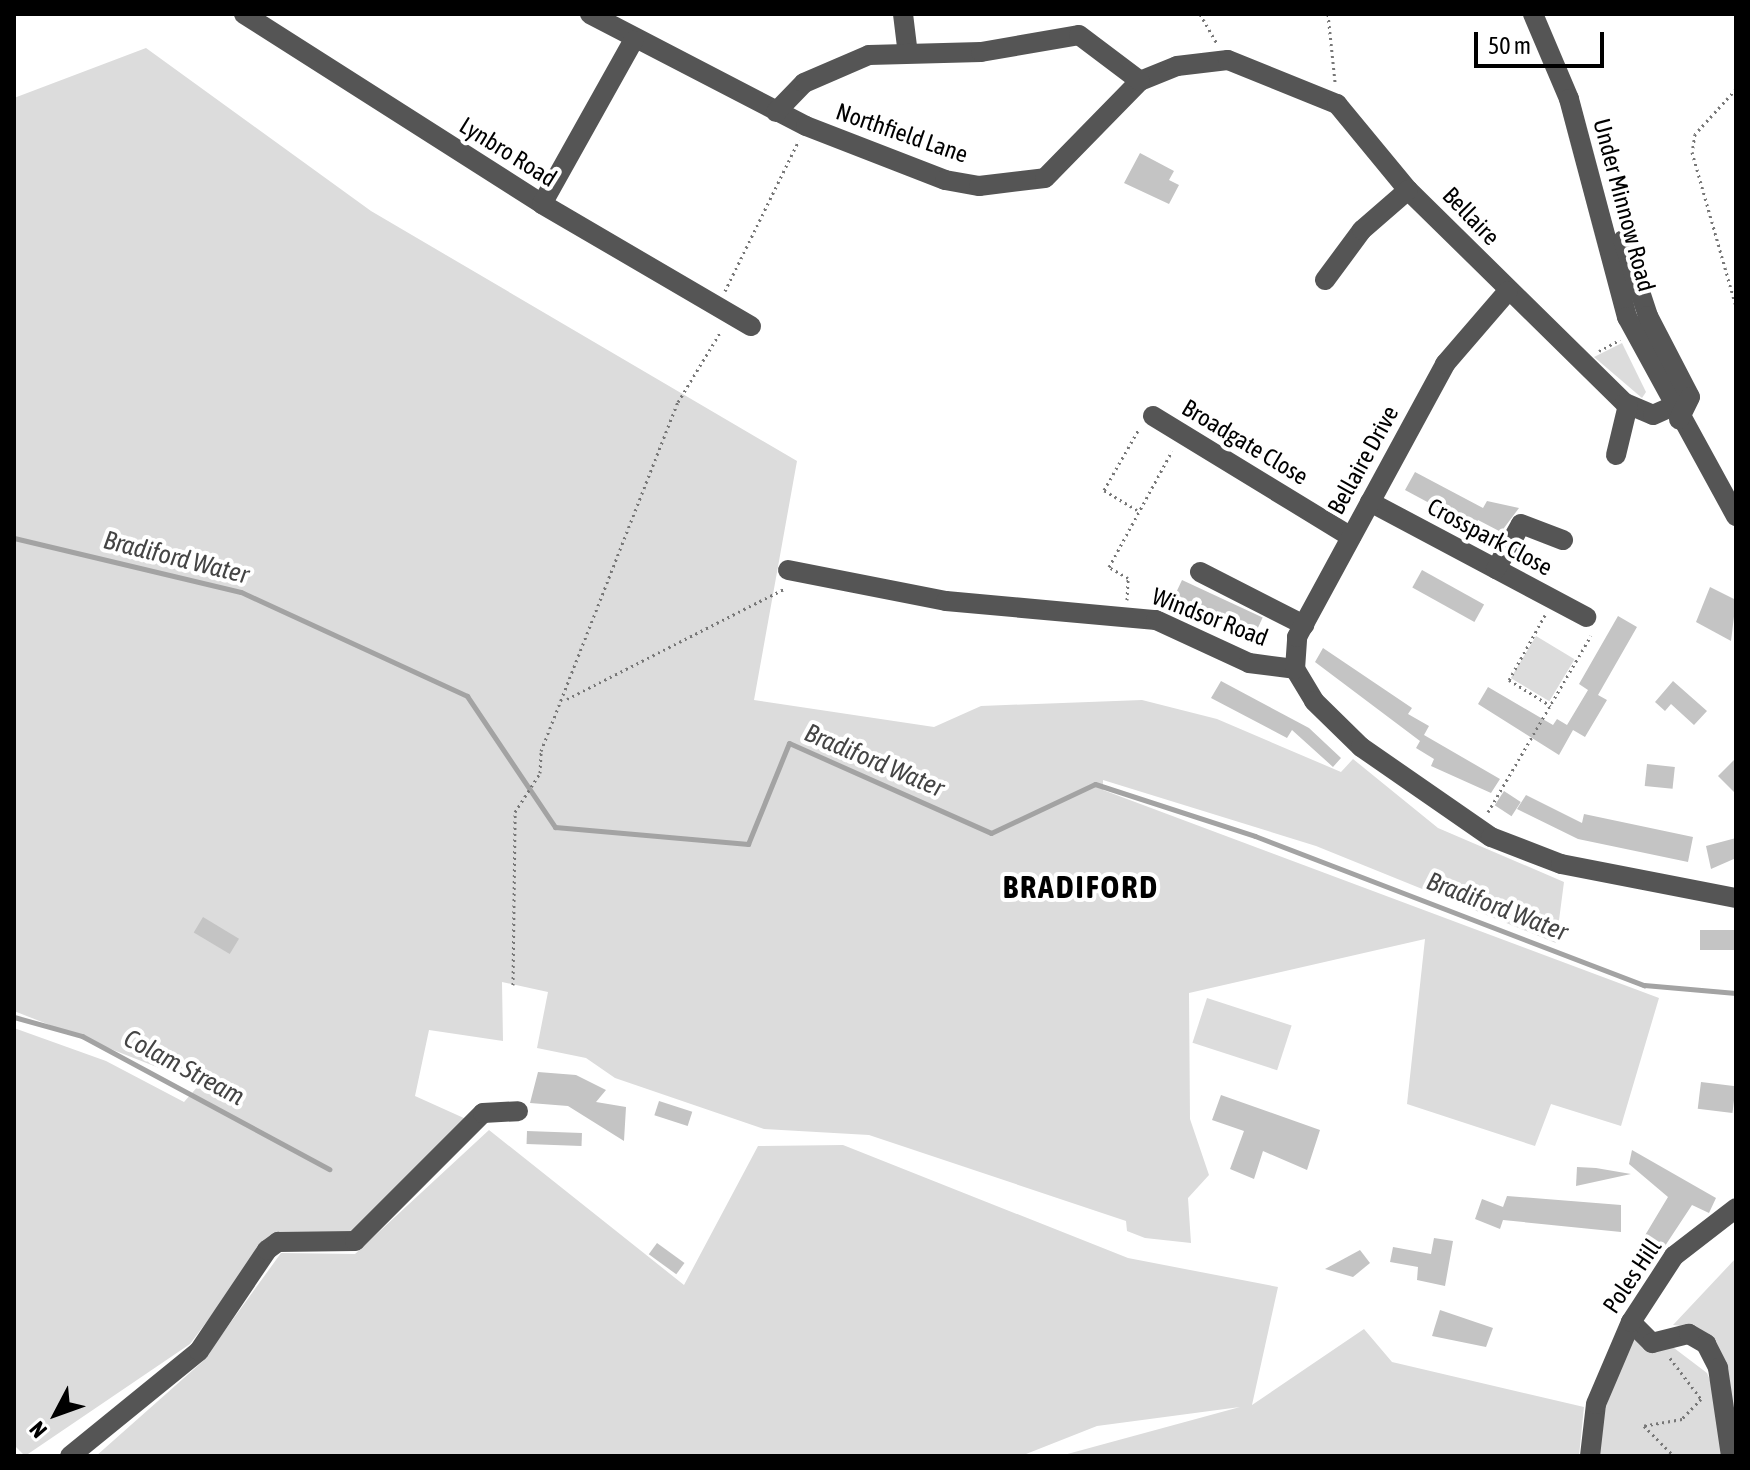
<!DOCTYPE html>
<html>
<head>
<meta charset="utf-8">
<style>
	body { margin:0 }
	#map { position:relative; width:1750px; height:1470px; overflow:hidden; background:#fff; font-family:"Asap Condensed",sans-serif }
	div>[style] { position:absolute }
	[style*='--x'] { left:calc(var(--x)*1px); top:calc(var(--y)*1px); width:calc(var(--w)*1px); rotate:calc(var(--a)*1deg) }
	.green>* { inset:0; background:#dcdcdc; transform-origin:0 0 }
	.stream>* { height:5px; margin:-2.5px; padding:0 2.5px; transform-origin:2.5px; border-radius:2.5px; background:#a3a3a3 }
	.building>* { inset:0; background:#c4c4c4; transform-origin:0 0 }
	.path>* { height:3px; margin-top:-1.5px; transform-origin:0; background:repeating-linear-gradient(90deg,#777 0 2px,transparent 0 6px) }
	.minor>* { height:20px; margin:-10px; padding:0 10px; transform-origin:10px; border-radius:10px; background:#555 }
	span { translate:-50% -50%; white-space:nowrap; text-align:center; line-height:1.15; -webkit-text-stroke:8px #fff; paint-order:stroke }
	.street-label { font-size:24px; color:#000 }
	.water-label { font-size:26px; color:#444; font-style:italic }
	.district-label { font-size:32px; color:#000; font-weight:700; letter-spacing:2px }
	.frame { position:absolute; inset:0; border:16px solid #000; pointer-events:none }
	.north { position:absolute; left:16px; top:1374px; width:80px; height:80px; -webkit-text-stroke:6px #fff; paint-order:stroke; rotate:229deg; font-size:22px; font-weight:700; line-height:32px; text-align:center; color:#000 }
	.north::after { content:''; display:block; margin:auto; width:28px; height:36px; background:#000; clip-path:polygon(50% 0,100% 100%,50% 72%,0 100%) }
	.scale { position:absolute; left:1474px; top:32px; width:130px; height:36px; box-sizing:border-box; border:4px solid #000; border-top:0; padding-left:10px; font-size:24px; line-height:28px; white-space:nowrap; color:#000; -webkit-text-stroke:6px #fff; paint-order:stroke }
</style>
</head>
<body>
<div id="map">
	<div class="green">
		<i style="clip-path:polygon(146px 48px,371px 211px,797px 461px,754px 700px,934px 727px,981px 706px,1142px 700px,1217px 719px,1341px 772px,1353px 759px,1438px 828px,1564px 882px,1556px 943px,1316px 846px,1103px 780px,1103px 790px,1659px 998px,1621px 1126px,1551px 1104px,1535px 1146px,1407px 1104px,1425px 939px,1189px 993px,1190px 1119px,1209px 1175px,1188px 1198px,1191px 1243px,1145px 1238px,1127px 1231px,1126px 1221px,869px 1135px,764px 1129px,615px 1078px,586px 1058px,537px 1048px,548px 992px,502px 982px,503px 1041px,429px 1030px,415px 1096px,466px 1119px,349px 1234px,270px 1237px,190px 1344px,25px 1456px,14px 1445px,14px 1028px,106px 1061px,184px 1102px,200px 1084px,14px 1011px,14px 98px)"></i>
		<i style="clip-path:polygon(1622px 343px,1646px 392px,1642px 398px,1594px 357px)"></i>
		<i style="left:1536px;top:636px;width:45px;height:49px;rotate:31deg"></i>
		<i style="left:1207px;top:998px;width:89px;height:47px;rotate:18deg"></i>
		<i style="clip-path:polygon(489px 1130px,684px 1285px,758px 1146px,843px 1145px,1128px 1258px,1278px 1287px,1252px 1405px,1364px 1329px,1392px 1362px,1584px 1407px,1579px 1456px,1060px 1456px,1240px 1407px,1097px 1426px,1021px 1456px,96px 1456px,202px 1362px,281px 1253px,355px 1254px)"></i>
		<i style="clip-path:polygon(1736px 1258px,1736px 1456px,1598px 1456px,1604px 1412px,1631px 1337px,1674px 1348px,1707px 1373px,1722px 1408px,1719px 1353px,1699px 1328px,1673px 1325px)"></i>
	</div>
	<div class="stream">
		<i style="--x:14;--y:538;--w:233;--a:13.4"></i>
		<i style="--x:241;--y:592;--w:249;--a:24.7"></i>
		<i style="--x:467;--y:696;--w:158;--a:56.1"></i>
		<i style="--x:555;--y:827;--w:194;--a:5"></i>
		<i style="--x:748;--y:844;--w:109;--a:-67.9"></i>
		<i style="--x:789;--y:743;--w:221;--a:24"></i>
		<i style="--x:991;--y:833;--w:115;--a:-25.2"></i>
		<i style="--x:1095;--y:784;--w:168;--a:18"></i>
		<i style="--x:1255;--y:836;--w:417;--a:21"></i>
		<i style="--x:1644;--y:985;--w:92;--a:5"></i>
		<i style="--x:14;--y:1017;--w:71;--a:15.6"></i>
		<i style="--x:82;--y:1036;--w:281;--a:28.3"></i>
	</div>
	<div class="building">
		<i style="clip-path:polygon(1140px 153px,1174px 171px,1169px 180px,1179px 185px,1169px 204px,1124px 183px)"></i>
		<i style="clip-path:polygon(1415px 472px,1483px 508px,1487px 501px,1519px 508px,1501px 532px,1478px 520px,1474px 527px,1405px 490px)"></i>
		<i style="left:1422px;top:570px;width:71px;height:20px;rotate:29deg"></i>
		<i style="left:1182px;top:580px;width:89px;height:21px;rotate:25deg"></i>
		<i style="clip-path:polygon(1710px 587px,1736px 600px,1731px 641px,1696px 622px)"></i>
		<i style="clip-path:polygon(1618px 616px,1637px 627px,1598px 695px,1607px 700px,1585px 737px,1573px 730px,1559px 755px,1478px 704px,1488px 687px,1553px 725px,1557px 719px,1567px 725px,1588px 690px,1579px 684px)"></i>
		<i style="clip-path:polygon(1323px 648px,1412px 708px,1408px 714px,1429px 726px,1424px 735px,1500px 779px,1491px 793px,1431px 766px,1434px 759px,1416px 748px,1420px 741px,1315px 662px)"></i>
		<i style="clip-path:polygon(1221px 681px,1309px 728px,1341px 758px,1333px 767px,1292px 730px,1287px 738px,1211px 698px)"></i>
		<i style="clip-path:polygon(1673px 681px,1707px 711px,1694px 725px,1671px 704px,1665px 711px,1655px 702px)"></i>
		<i style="clip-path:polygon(1736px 758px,1736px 794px,1718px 776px)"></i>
		<i style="left:1647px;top:764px;width:28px;height:22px;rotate:6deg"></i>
		<i style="left:1504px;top:791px;width:20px;height:17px;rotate:33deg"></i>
		<i style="clip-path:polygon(1526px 795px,1582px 823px,1584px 814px,1693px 837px,1688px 862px,1578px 839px,1517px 809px)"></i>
		<i style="clip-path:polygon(1736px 838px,1736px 858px,1711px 869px,1706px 846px)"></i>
		<i style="left:203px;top:917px;width:42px;height:18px;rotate:31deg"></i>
		<i style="left:1736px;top:930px;width:20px;height:36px;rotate:90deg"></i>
		<i style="clip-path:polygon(538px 1072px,576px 1075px,606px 1090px,596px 1102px,626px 1107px,624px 1141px,568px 1106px,530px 1103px)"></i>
		<i style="left:1701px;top:1082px;width:35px;height:27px;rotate:7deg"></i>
		<i style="clip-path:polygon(1221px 1095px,1320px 1130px,1307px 1170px,1263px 1151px,1254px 1179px,1230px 1169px,1244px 1131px,1212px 1120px)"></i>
		<i style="left:659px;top:1101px;width:35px;height:15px;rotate:18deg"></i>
		<i style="left:527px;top:1131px;width:55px;height:13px;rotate:2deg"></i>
		<i style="clip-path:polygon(1632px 1150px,1716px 1198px,1709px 1213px,1692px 1205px,1663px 1249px,1644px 1237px,1668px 1197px,1629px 1164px)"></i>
		<i style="clip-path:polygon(1577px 1167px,1596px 1168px,1631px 1174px,1576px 1186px)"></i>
		<i style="clip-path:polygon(1507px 1196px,1621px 1205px,1621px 1232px,1503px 1220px,1500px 1229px,1475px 1219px,1482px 1199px,1503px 1207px)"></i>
		<i style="clip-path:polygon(1434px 1238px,1453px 1241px,1445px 1286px,1417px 1280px,1418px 1267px,1390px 1262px,1393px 1247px,1431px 1254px)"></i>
		<i style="left:657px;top:1243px;width:34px;height:14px;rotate:36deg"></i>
		<i style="clip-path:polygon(1360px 1250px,1370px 1263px,1353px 1277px,1325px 1269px)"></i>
		<i style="clip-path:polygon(1440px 1310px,1493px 1328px,1486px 1347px,1432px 1336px)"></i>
	</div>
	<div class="path">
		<i style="--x:1200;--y:14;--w:34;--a:60"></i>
		<i style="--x:1328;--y:14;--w:68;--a:84.1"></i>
		<i style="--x:1736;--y:89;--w:61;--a:132.3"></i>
		<i style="--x:1695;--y:134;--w:18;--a:99"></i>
		<i style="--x:1692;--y:152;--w:160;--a:74.1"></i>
		<i style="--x:725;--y:291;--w:168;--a:-63.9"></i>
		<i style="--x:1599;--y:351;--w:24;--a:-28"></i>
		<i style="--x:1137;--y:510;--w:39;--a:-149"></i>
		<i style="--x:1104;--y:490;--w:70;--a:-60.2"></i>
		<i style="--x:1127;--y:600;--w:22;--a:-87"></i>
		<i style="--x:1128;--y:578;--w:22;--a:-150"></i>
		<i style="--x:1109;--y:567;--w:132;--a:-61.5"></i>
		<i style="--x:1545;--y:615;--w:74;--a:119"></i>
		<i style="--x:1509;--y:680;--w:49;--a:31.8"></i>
		<i style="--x:567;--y:699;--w:243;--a:-26.9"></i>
		<i style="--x:1488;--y:812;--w:204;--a:-59.7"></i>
		<i style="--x:513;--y:985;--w:173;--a:-89.3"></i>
		<i style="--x:515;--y:812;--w:46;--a:-57.3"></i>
		<i style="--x:540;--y:773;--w:22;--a:-87"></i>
		<i style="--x:541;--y:751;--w:375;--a:-68.6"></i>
		<i style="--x:678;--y:402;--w:83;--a:-58.8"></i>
		<i style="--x:1670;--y:1358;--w:51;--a:52.9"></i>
		<i style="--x:1701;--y:1399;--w:28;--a:134"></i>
		<i style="--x:1682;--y:1419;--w:39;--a:170"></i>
		<i style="--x:1644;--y:1426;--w:42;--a:45"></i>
	</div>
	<div class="minor">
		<i style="--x:244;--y:14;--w:353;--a:32.5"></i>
		<i style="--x:542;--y:204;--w:242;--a:30.3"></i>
		<i style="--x:590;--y:14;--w:243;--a:27.4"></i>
		<i style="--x:806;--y:126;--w:149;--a:21.2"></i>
		<i style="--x:945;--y:180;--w:35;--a:10"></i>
		<i style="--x:979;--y:186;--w:66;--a:-6.9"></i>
		<i style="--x:1045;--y:178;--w:136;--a:-45.6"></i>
		<i style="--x:1140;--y:81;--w:40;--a:-22"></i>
		<i style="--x:1177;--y:66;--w:51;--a:-6.7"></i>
		<i style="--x:1228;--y:60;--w:118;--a:22"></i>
		<i style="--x:1337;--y:104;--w:112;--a:50.5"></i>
		<i style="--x:1408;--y:190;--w:304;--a:44.5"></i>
		<i style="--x:1625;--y:403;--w:30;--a:23"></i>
		<i style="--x:1653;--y:415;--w:20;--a:-24"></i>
		<i style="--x:903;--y:14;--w:38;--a:83"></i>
		<i style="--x:1533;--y:14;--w:92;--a:67"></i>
		<i style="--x:1569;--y:99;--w:226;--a:75.1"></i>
		<i style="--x:1627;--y:317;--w:227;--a:61.3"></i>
		<i style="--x:776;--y:112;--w:40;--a:-46"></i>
		<i style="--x:804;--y:83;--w:71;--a:-23.3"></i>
		<i style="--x:869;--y:55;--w:112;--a:-1.5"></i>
		<i style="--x:981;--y:52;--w:99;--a:-9.8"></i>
		<i style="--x:1079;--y:35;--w:76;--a:37"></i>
		<i style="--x:542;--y:204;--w:187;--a:-60.8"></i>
		<i style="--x:1623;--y:240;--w:80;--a:71.8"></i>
		<i style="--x:1648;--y:316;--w:91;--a:62.6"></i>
		<i style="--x:1690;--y:397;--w:25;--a:116"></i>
		<i style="--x:1325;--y:280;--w:62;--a:-53.5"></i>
		<i style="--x:1362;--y:230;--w:61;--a:-41"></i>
		<i style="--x:1153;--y:416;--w:232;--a:31.4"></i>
		<i style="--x:1616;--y:455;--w:51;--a:-76.5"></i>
		<i style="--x:1370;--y:502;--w:245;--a:28"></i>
		<i style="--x:1496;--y:569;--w:51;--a:-60.9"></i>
		<i style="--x:1521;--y:524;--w:45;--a:20.9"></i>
		<i style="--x:788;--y:570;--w:161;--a:11.1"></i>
		<i style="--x:946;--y:601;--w:211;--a:5.2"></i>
		<i style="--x:1156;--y:620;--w:102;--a:24.8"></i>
		<i style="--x:1249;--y:663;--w:46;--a:7.4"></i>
		<i style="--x:1295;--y:669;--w:37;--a:59"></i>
		<i style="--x:1314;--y:701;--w:66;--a:44.4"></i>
		<i style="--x:1361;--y:747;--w:158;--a:34.7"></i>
		<i style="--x:1491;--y:837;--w:75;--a:21.1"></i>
		<i style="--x:1561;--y:864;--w:178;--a:11"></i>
		<i style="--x:1200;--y:572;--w:117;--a:27"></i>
		<i style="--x:1295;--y:669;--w:32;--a:-86"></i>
		<i style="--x:1297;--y:637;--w:311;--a:-61.5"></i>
		<i style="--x:1445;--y:364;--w:96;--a:-49.2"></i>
		<i style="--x:1631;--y:1322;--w:30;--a:45"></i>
		<i style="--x:1652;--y:1343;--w:38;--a:-14"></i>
		<i style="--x:1689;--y:1334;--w:20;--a:30"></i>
		<i style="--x:1706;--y:1344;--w:27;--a:63"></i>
		<i style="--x:1718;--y:1368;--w:89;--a:81.6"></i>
		<i style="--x:70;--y:1456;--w:166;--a:-39.1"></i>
		<i style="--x:199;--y:1351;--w:122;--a:-56"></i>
		<i style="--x:267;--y:1250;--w:14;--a:-36"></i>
		<i style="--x:278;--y:1242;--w:77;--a:-0.7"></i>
		<i style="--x:355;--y:1241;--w:181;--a:-45"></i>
		<i style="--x:483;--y:1113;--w:35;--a:-3"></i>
		<i style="--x:1590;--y:1456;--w:52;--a:-83.4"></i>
		<i style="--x:1596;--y:1404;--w:89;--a:-66.9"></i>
		<i style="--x:1631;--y:1322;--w:79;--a:-56.9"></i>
		<i style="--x:1674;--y:1256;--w:78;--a:-37.7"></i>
	</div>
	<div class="street-label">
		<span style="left:902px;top:133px;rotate:19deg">Northfield Lane</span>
		<span style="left:508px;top:152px;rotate:32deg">Lynbro Road</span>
		<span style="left:1624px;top:205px;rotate:75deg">Under Minnow Road</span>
		<span style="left:1471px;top:216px;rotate:46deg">Bellaire</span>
		<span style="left:1245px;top:442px;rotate:31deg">Broadgate Close</span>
		<span style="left:1363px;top:460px;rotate:-61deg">Bellaire Drive</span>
		<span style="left:1490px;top:537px;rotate:28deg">Crosspark Close</span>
		<span style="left:1210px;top:617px;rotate:21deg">Windsor Road</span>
		<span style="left:1632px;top:1276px;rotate:-56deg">Poles Hill</span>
	</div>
	<div class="water-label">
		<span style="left:176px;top:558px;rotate:14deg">Bradiford Water</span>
		<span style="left:874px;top:761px;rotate:23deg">Bradiford Water</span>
		<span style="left:1497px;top:907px;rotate:21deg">Bradiford Water</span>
		<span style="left:184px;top:1068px;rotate:28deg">Colam Stream</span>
	</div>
	<div class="district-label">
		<span style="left:1081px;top:887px">BRADIFORD</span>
	</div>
	<div class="frame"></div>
	<div class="north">N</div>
	<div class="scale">50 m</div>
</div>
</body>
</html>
